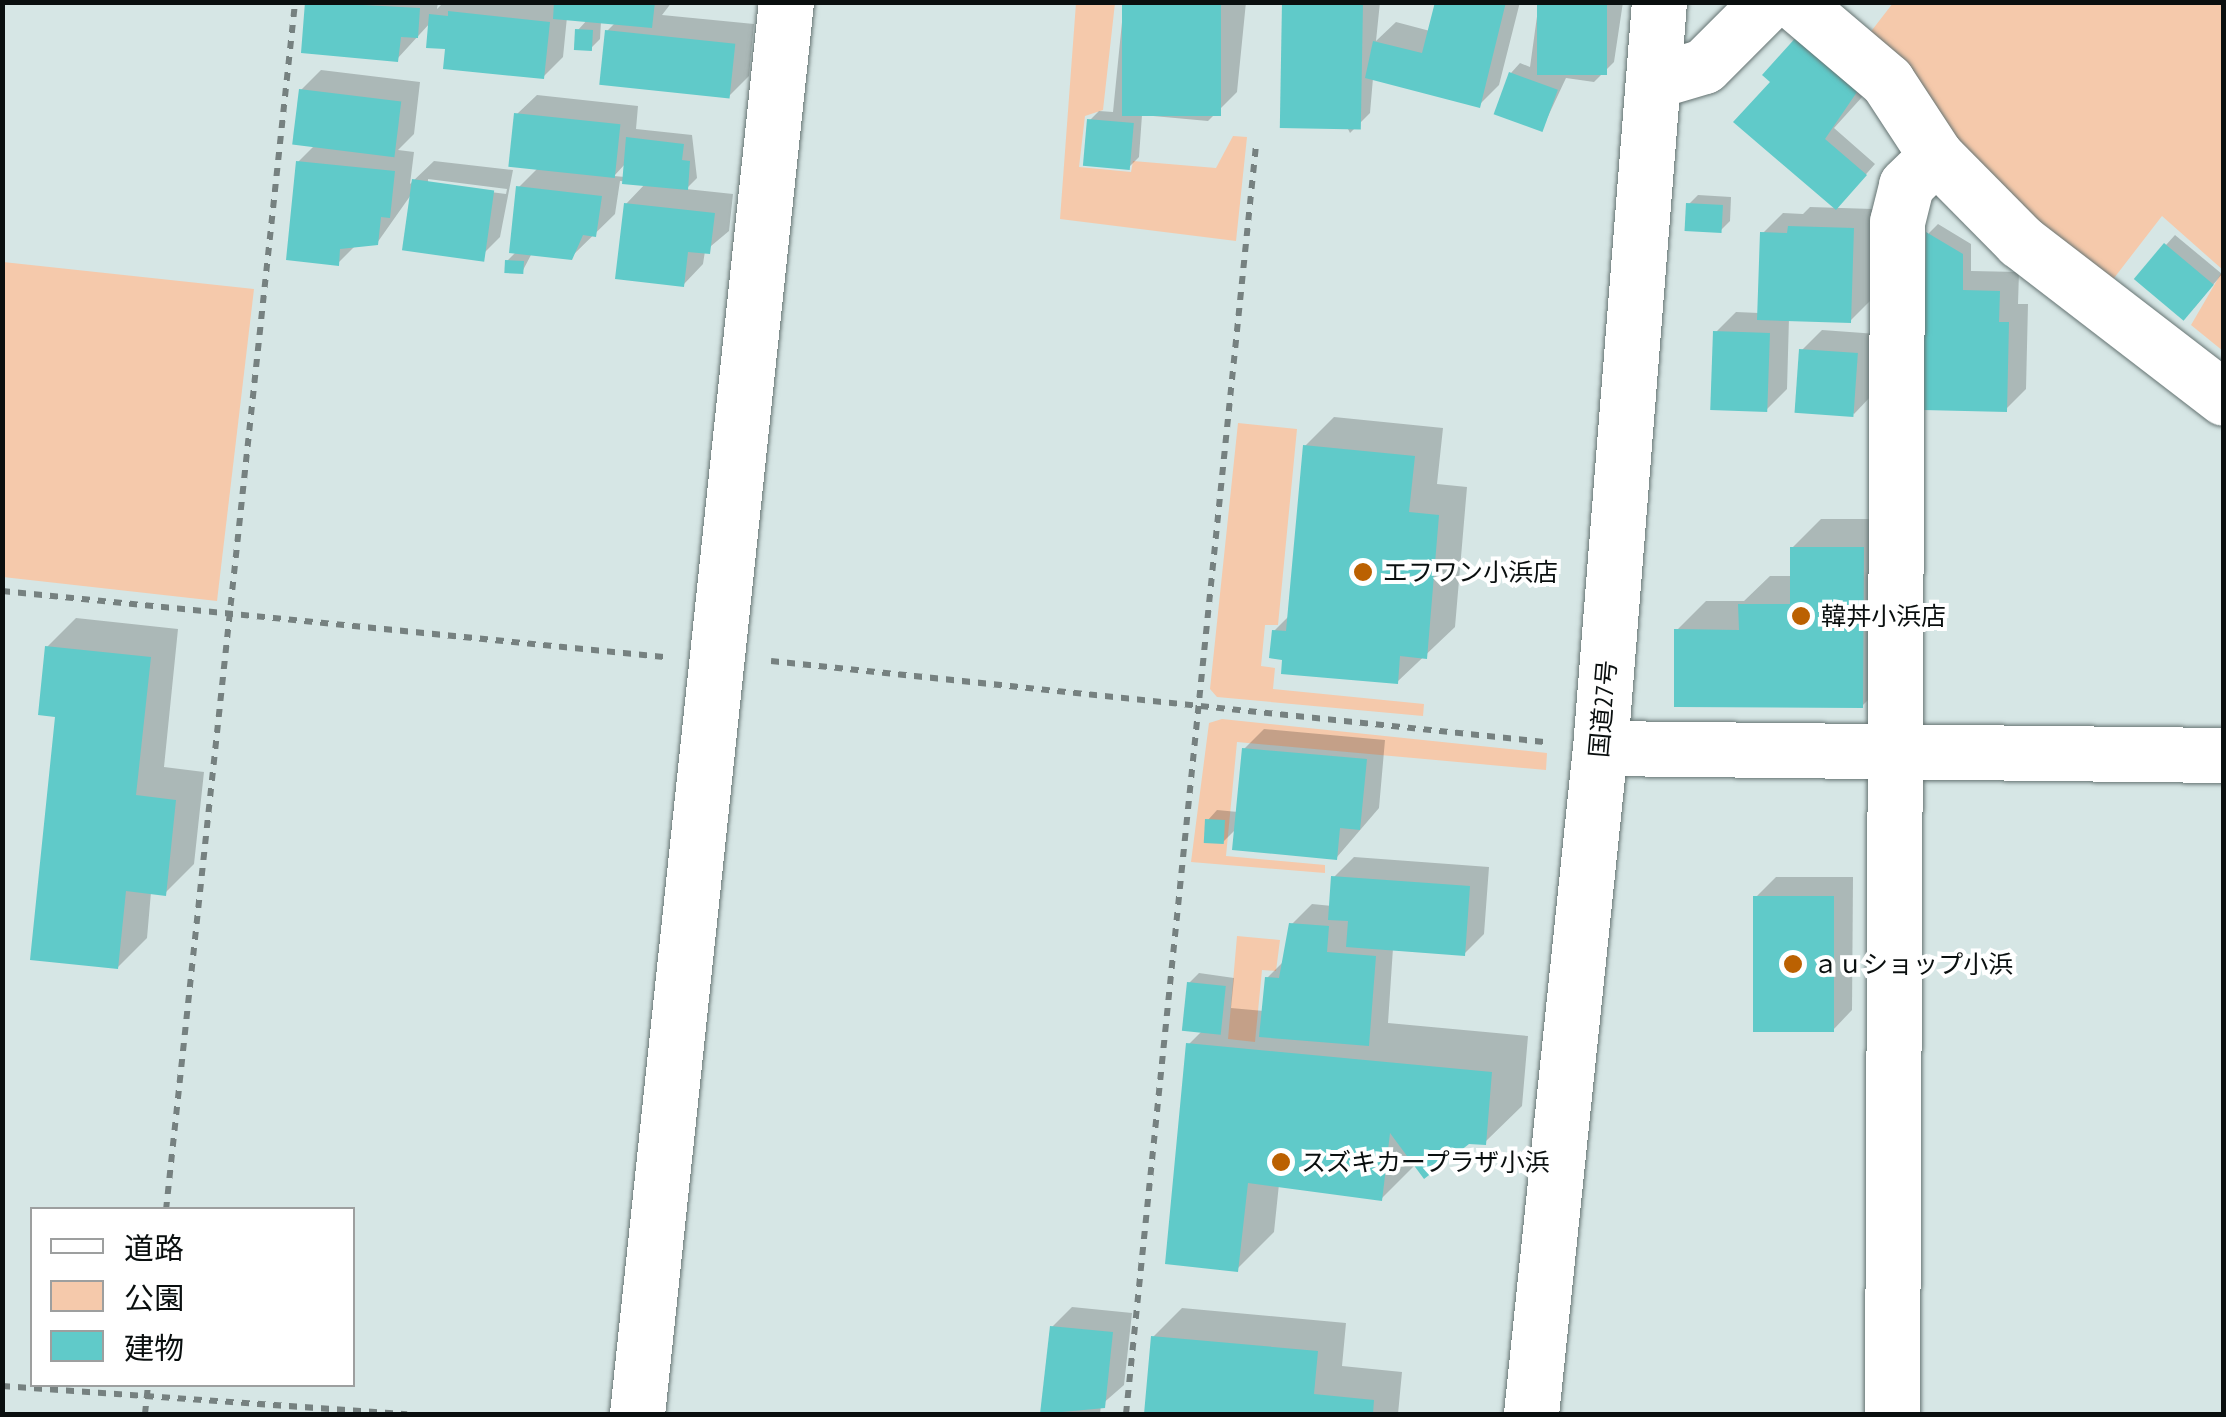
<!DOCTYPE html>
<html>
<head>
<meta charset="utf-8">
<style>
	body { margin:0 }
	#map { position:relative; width:2226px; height:1417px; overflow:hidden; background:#d6e6e5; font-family:"PT Sans Narrow","Noto Sans JP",sans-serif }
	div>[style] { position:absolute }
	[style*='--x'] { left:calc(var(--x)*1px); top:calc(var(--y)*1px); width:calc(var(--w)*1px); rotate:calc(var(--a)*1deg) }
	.green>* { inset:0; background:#f5c9ab }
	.shadow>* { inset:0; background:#0003 }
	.building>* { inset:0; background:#60cac9; transform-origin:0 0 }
	.path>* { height:6px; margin-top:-3px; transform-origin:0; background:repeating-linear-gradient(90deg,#768180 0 8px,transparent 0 16px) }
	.roads { filter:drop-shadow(0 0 2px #657372) drop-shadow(0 0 2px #657372) }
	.minor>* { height:55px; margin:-27.5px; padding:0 27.5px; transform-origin:27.5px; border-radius:27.5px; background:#fff }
	.trunk>* { height:55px; margin:-27.5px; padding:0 27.5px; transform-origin:27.5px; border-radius:27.5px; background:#fff }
	.dots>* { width:28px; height:28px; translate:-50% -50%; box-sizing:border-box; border:5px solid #fff; border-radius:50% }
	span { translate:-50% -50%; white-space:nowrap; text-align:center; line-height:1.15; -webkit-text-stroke:8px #fff; paint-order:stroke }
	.poi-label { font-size:25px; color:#0a0f0f }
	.left { translate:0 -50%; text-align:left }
	.street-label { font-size:25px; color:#0a0f0f }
	.frame { position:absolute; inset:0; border:5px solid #0a0f0f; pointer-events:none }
	.legend { position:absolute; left:30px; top:1207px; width:325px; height:180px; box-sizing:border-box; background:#fff; border:2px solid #9d9f9f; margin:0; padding:12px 18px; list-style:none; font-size:30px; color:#0a0f0f }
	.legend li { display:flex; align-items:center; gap:20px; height:50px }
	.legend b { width:50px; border:2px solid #9d9f9f }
</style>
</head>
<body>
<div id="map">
	<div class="green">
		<i style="clip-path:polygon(1076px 3px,1115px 3px,1103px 110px,1085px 116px,1079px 167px,1131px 172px,1133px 161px,1216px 168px,1233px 136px,1247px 137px,1236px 241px,1060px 219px)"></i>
		<i style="clip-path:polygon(1893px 3px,2223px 3px,2223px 351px,2191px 325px,2223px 270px,2162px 216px,2111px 282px,2033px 220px,1944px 134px,1869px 34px)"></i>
		<i style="clip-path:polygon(3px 262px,254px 289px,217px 601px,3px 577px)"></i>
		<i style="clip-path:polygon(1238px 423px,1297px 429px,1278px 625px,1265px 625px,1261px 666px,1275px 668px,1273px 689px,1424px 704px,1423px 716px,1217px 697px,1210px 689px)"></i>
		<i style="clip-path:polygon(1222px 719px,1547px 753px,1546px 770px,1237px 742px,1226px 856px,1325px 865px,1325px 873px,1191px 862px,1209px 723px)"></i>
		<i style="clip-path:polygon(1237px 936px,1280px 940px,1276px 971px,1262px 970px,1255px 1042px,1228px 1039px)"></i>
	</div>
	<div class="shadow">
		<i style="clip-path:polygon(307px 2px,438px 2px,437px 9px,444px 2px,672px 2px,662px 15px,754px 24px,749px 76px,729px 96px,607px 31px,616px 22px,601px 21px,600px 39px,590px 49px,578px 30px,588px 19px,567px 17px,563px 57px,543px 77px,448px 47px,431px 22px,397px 59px)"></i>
		<i style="clip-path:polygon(1124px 2px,1246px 2px,1237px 92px,1208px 121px,1142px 115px,1139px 157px,1129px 167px,1090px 120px,1099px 111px,1113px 112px)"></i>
		<i style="clip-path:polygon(1285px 2px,1380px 2px,1376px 41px,1396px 22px,1430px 31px,1437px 2px,1520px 2px,1499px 85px,1479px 105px,1373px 78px,1370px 113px,1350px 133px)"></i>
		<i style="clip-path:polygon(1539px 2px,1623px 2px,1614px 62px,1594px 82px,1566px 78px,1542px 129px,1511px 73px,1520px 63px,1530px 67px)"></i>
		<i style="clip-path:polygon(1820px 16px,1863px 96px,1834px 128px,1875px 164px,1846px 197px,1750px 109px)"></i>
		<i style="clip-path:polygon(evenodd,321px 70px,420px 82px,414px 134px,398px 150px,414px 152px,410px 184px,434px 161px,513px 170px,500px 237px,480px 257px,413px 192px,377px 243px,356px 245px,338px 263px,298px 162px,315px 145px,301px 90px,321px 70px,428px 179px,507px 189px,506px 194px,428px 184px,428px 179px)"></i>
		<i style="clip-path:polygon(evenodd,537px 95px,638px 106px,636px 129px,692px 135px,697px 178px,686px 189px,733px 194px,729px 231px,705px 251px,703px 264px,684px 284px,626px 204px,646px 183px,620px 181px,615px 214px,571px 257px,532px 253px,522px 272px,507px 261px,517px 251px,519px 187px,538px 168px,517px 114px,537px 95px,626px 163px,625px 177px,614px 176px,626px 163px)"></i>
		<i style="clip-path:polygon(1698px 195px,1731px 197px,1730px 221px,1721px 230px,1689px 204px)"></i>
		<i style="clip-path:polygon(1810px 207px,1873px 209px,1870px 301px,1850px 321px,1789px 318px,1787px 389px,1767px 409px,1716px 332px,1736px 312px,1759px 313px,1763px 233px,1783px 213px,1803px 214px)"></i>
		<i style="clip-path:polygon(1938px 224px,1971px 244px,1971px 271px,2019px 272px,2018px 304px,2028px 304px,2026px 389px,2006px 409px,1926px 408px,1929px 233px)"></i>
		<i style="clip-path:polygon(2175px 235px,2222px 274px,2194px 308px,2166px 245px)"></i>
		<i style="clip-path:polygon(1822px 330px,1877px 334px,1873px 394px,1854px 414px,1802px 350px)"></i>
		<i style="clip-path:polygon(1334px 417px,1443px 428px,1437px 484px,1467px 487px,1455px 627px,1397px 682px,1285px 658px,1274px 631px,1290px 615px,1305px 446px)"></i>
		<i style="clip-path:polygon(1821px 519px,1892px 519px,1891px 677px,1862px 706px,1677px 630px,1706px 601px,1744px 601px,1770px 576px,1792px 576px,1792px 548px)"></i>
		<i style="clip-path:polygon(76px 618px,178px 629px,164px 767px,204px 772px,194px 864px,165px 893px,151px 892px,147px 938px,118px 967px,47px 647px)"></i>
		<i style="clip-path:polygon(1264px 729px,1385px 740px,1379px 808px,1337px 857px,1237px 828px,1222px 843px,1208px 820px,1217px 810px,1238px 812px,1244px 749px)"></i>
		<i style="clip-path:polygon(1354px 857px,1489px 867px,1484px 934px,1464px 954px,1393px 948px,1388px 1023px,1528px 1036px,1522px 1106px,1485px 1142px,1469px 1141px,1416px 1164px,1381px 1199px,1279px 1184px,1274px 1232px,1237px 1269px,1189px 1044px,1202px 1031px,1189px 983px,1199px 973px,1234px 978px,1231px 1008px,1264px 1011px,1267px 978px,1285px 960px,1292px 924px,1312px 904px,1332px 906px,1334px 877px)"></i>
		<i style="clip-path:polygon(1776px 877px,1853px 877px,1852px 1010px,1833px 1030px,1756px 897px)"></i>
		<i style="clip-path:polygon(1072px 1307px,1132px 1313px,1124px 1385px,1101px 1405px,1100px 1414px,1043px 1414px,1052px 1327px)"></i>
		<i style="clip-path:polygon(1182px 1308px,1346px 1323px,1342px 1366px,1402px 1372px,1398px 1414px,1146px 1414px,1153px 1337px)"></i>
	</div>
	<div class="building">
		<i style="clip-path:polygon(305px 2px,420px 8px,418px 38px,401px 37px,398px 62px,301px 53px)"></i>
		<i style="clip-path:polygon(554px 2px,655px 2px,652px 28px,553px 19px)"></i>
		<i style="left:1122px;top:2px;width:99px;height:114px"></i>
		<i style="left:1282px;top:2px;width:81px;height:126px;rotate:1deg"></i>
		<i style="clip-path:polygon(1435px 2px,1506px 2px,1480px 108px,1365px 78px,1373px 41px,1422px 53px)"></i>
		<i style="left:1537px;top:2px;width:70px;height:73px"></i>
		<i style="clip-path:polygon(448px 11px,550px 22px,544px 79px,443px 69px,445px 49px,426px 48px,429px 14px,448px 16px)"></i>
		<i style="left:575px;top:29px;width:18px;height:21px;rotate:3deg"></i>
		<i style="left:605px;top:30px;width:131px;height:55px;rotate:6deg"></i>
		<i style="clip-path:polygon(1799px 34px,1859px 89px,1825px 139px,1867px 175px,1836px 210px,1733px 122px,1770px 82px,1762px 75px)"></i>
		<i style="left:1509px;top:72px;width:52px;height:45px;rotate:20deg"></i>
		<i style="left:299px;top:89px;width:103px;height:56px;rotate:7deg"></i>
		<i style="left:514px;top:113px;width:107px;height:54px;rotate:6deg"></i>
		<i style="left:1087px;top:119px;width:47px;height:47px;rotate:5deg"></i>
		<i style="clip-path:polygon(626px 137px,684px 144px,682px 160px,690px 161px,688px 190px,622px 184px)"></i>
		<i style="clip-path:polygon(296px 161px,395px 171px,390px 218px,381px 217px,378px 245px,340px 249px,339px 266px,286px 260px)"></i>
		<i style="left:412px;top:179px;width:83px;height:72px;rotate:8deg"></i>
		<i style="clip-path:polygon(516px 186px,602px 196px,596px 237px,583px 235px,572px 260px,509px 253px)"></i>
		<i style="clip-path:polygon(624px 203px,715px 213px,710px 254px,688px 252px,684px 287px,615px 279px)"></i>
		<i style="left:1686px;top:203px;width:37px;height:28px;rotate:3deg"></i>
		<i style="clip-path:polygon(1788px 226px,1854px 228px,1851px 323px,1757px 320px,1760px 232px,1787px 233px)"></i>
		<i style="clip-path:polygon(1926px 232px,1963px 254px,1963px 290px,2000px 291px,1999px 322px,2009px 322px,2007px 412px,1923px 410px)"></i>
		<i style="left:2164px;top:243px;width:65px;height:47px;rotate:40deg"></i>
		<i style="left:505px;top:260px;width:19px;height:13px;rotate:3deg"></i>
		<i style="left:1713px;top:331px;width:57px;height:79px;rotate:2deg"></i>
		<i style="left:1799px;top:349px;width:59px;height:64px;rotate:4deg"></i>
		<i style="clip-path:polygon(1303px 445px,1415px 456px,1409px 512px,1439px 515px,1427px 659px,1400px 656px,1398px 684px,1281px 674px,1282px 660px,1269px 658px,1272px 630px,1286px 631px)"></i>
		<i style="clip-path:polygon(1790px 547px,1864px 547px,1863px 708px,1674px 707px,1674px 629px,1739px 630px,1738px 604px,1790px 604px)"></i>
		<i style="clip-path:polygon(45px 646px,151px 657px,136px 795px,176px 800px,166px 896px,126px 891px,118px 969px,30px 960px,55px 717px,38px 715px)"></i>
		<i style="clip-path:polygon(1242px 748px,1367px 759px,1360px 830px,1340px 828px,1337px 860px,1232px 850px)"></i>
		<i style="left:1205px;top:819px;width:20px;height:24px;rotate:3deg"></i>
		<i style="clip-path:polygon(1331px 876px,1470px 886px,1465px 956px,1346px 947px,1348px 921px,1328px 920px)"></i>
		<i style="left:1753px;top:896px;width:81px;height:136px"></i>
		<i style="clip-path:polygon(1289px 923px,1329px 926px,1327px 952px,1376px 956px,1369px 1046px,1259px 1037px,1265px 977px,1279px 978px)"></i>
		<i style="left:1187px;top:982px;width:39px;height:49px;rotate:6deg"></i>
		<i style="clip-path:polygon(1186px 1043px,1492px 1072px,1486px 1145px,1469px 1144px,1424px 1179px,1390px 1133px,1382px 1201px,1248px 1183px,1238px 1272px,1165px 1264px)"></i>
		<i style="clip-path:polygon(1050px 1326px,1113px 1332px,1105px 1408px,1040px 1414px)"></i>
		<i style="clip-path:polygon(1151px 1336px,1318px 1351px,1314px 1394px,1374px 1400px,1373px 1414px,1144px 1414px)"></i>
	</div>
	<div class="path">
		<i style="--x:2;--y:591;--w:665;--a:5.69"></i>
		<i style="--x:771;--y:661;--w:777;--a:5.98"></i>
		<i style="--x:166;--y:1210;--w:1215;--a:-83.9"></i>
		<i style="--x:2;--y:1386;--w:406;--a:4"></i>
		<i style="--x:145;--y:1414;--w:30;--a:-84"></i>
		<i style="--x:1126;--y:1414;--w:1275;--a:-84.15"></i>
	</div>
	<div class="roads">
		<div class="minor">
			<i style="--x:1794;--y:2;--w:122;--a:40.3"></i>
			<i style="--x:1887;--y:81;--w:90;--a:56.8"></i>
			<i style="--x:1936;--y:156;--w:120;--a:45.3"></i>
			<i style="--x:2020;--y:241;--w:257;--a:37.6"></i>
			<i style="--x:1654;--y:81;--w:52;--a:-16.7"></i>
			<i style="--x:1704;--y:66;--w:91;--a:-45"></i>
			<i style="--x:1600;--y:748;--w:624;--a:0.64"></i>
			<i style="--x:637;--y:1414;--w:1420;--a:-83.98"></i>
			<i style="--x:1892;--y:1414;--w:1192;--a:-89.76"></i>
			<i style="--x:1897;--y:222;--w:38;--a:-76"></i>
			<i style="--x:1906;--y:185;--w:42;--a:-44"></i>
		</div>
		<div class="trunk">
			<i style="--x:1531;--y:1414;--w:670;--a:-84.09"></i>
			<i style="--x:1600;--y:748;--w:748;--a:-85.48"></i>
		</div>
	</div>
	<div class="dots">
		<i style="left:1363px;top:572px;background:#bb6101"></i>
		<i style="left:1801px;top:616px;background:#bb6101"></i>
		<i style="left:1793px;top:964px;background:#bb6101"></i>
		<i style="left:1281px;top:1162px;background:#bb6101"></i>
	</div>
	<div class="poi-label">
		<span class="left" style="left:1383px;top:572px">エフワン小浜店</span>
		<span class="left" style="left:1821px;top:616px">韓丼小浜店</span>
		<span class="left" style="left:1813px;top:964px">ａｕショップ小浜</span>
		<span class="left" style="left:1301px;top:1162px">スズキカープラザ小浜</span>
	</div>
	<div class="street-label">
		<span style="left:1603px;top:709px;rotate:-85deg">国道27号</span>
	</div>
	<div class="frame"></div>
	<ul class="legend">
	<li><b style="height:12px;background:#fff"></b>道路</li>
	<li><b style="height:28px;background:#f5c9ab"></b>公園</li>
	<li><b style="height:28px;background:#60cac9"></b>建物</li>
	</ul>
</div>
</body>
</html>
